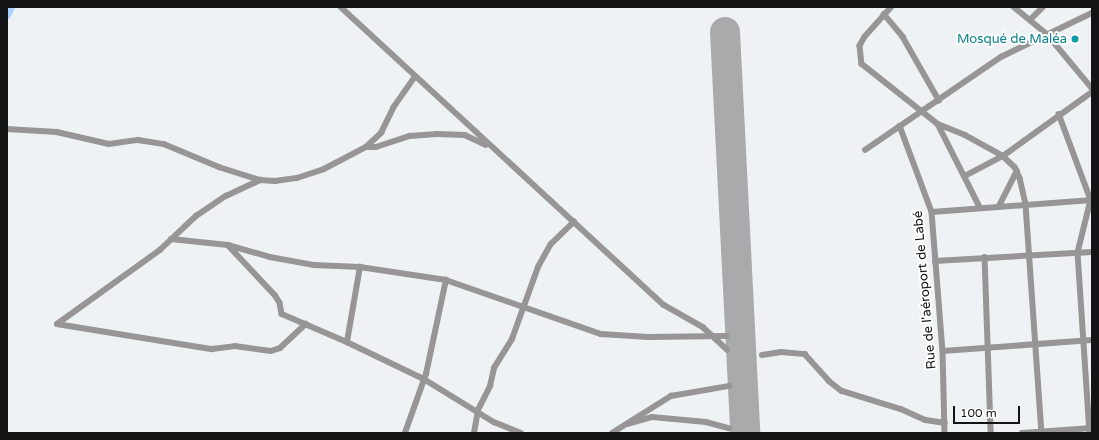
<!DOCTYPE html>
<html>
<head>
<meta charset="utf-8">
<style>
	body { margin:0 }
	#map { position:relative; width:1099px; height:440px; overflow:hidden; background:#eff2f4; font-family:"Varela Round",sans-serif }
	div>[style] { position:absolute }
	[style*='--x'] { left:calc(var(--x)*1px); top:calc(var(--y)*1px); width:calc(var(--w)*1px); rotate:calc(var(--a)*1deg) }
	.river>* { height:8px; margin:-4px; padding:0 4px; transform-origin:4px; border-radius:4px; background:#a8d1fe }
	.runway>* { height:30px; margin:-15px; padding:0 15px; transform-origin:15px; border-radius:15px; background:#a8aaac }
	.street>* { height:5.5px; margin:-2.75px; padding:0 2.75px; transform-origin:2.75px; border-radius:2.75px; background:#979595 }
	.dots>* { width:11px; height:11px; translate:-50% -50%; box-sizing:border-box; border:2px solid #fff; border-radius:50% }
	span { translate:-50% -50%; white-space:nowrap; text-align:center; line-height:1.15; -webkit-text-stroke:4px #fff; paint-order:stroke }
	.culture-label { font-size:13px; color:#0d838f }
	.right { translate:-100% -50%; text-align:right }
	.street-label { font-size:13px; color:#131415 }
	.frame { position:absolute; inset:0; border:8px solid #131415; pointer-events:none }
	.scale { position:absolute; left:953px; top:406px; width:67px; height:18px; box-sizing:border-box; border:2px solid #131415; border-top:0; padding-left:5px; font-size:12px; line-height:14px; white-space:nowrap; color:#131415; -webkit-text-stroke:3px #fff; paint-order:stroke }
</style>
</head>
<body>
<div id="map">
	<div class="river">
		<i style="--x:7;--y:15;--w:9;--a:-63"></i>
	</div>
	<div class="runway">
		<i style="--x:725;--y:32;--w:401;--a:87.1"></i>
	</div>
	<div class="street">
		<i style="--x:341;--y:7;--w:439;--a:42.7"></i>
		<i style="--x:664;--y:305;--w:45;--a:29.4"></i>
		<i style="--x:703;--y:327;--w:33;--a:43"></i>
		<i style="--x:892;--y:7;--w:40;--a:132"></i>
		<i style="--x:865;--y:37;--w:10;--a:119"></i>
		<i style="--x:860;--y:46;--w:18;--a:84"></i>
		<i style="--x:862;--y:64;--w:97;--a:38.3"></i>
		<i style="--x:938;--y:124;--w:93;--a:63.2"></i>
		<i style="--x:1014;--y:7;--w:43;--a:39.3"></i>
		<i style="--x:1047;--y:34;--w:70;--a:50.2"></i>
		<i style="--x:884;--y:14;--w:30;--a:50"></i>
		<i style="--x:903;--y:37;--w:73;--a:60.3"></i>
		<i style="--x:1030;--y:20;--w:18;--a:-45"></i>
		<i style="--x:1059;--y:114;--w:92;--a:69.6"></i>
		<i style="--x:1091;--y:200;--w:55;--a:103.8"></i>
		<i style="--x:1078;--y:253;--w:180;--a:86.2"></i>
		<i style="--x:938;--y:124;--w:29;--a:22"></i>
		<i style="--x:965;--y:135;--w:43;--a:28.9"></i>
		<i style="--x:1003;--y:156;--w:16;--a:43"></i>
		<i style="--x:1015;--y:167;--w:12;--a:66"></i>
		<i style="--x:1020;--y:178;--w:28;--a:77"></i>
		<i style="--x:1026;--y:205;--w:229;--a:86"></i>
		<i style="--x:900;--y:126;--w:92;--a:69.6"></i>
		<i style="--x:932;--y:212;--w:139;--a:85.5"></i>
		<i style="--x:943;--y:351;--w:82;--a:88.6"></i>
		<i style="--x:7;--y:129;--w:50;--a:3.4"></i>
		<i style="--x:57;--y:132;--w:53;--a:13"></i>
		<i style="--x:109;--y:144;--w:29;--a:-8"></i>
		<i style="--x:138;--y:140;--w:26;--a:9"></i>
		<i style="--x:164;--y:144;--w:60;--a:22.7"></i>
		<i style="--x:219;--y:167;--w:43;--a:17.6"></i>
		<i style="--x:366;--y:147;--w:21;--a:-43"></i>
		<i style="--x:381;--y:133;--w:28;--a:-64"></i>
		<i style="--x:393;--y:108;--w:38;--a:-55"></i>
		<i style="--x:865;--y:150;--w:165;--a:-34.4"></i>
		<i style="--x:1001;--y:57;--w:101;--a:-25.8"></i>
		<i style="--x:965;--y:176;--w:43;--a:-27.8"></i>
		<i style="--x:1003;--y:156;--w:110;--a:-35.7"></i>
		<i style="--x:999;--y:206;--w:39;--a:-63"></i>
		<i style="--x:932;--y:212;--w:160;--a:-4.3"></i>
		<i style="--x:171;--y:239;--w:57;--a:6"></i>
		<i style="--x:228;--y:245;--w:44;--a:15.9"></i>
		<i style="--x:270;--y:257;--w:45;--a:10.3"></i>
		<i style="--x:314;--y:265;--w:46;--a:2.5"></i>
		<i style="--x:360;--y:267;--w:87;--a:8.6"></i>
		<i style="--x:446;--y:280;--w:164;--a:19.2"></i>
		<i style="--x:601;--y:334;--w:47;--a:3.7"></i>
		<i style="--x:648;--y:337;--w:78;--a:-0.7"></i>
		<i style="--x:228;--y:245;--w:69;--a:46.8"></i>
		<i style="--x:275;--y:295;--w:9;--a:58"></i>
		<i style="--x:280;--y:303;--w:11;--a:80"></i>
		<i style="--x:282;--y:314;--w:71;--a:23.3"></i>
		<i style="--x:347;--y:342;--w:85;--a:25.7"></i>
		<i style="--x:424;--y:379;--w:82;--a:31.6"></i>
		<i style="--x:494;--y:422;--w:29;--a:22"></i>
		<i style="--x:985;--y:257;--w:176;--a:88"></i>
		<i style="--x:935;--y:261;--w:157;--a:-3.3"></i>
		<i style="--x:57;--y:324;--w:127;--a:-35.7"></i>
		<i style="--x:160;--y:250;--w:50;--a:-43.4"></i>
		<i style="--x:196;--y:216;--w:36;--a:-34"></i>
		<i style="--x:226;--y:196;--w:38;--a:-25"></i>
		<i style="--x:260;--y:180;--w:15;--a:4"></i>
		<i style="--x:275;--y:181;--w:22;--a:-8"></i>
		<i style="--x:297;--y:178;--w:28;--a:-18"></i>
		<i style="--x:324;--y:169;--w:47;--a:-27.6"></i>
		<i style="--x:366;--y:147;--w:10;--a:0"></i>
		<i style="--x:376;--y:147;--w:36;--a:-18"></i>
		<i style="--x:410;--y:136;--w:27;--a:-4"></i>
		<i style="--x:437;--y:134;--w:28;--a:2"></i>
		<i style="--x:465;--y:135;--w:23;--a:25"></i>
		<i style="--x:57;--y:324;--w:157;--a:9.2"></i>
		<i style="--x:212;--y:349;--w:23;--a:-7"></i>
		<i style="--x:235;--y:346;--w:36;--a:8"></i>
		<i style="--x:271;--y:351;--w:9;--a:-18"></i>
		<i style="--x:280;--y:348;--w:35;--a:-43"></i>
		<i style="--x:347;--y:342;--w:76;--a:-80.2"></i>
		<i style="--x:943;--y:351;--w:149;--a:-4.2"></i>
		<i style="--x:762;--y:355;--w:19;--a:-9"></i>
		<i style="--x:781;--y:352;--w:24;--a:5"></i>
		<i style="--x:805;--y:354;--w:36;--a:48"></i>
		<i style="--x:829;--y:381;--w:16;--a:38"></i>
		<i style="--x:842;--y:391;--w:62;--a:17"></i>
		<i style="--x:901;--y:409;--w:27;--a:24"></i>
		<i style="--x:926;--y:420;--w:19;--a:9"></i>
		<i style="--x:628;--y:424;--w:25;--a:-16"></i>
		<i style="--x:652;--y:417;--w:54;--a:5.3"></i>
		<i style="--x:706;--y:422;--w:24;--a:15"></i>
		<i style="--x:405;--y:433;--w:63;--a:-70.4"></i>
		<i style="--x:426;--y:374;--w:96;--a:-78"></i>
		<i style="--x:474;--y:433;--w:23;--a:-80"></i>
		<i style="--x:478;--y:410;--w:27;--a:-63"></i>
		<i style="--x:490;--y:386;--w:18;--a:-77"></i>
		<i style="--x:494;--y:368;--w:34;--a:-58"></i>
		<i style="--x:512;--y:339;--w:77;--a:-70.1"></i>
		<i style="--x:538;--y:267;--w:26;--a:-61"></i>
		<i style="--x:551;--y:244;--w:32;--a:-44"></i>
		<i style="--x:612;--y:433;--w:70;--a:-32.1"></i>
		<i style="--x:671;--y:396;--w:59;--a:-9.8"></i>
		<i style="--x:1022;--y:433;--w:70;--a:-4.1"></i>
	</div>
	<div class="dots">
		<i style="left:1075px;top:39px;background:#0f9aa8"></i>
	</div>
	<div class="culture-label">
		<span class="right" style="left:1067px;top:39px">Mosqué de Maléa</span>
	</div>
	<div class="street-label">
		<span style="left:925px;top:290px;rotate:-95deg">Rue de l'aéroport de Labé</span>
	</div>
	<div class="frame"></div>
	<div class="scale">100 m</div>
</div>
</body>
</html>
